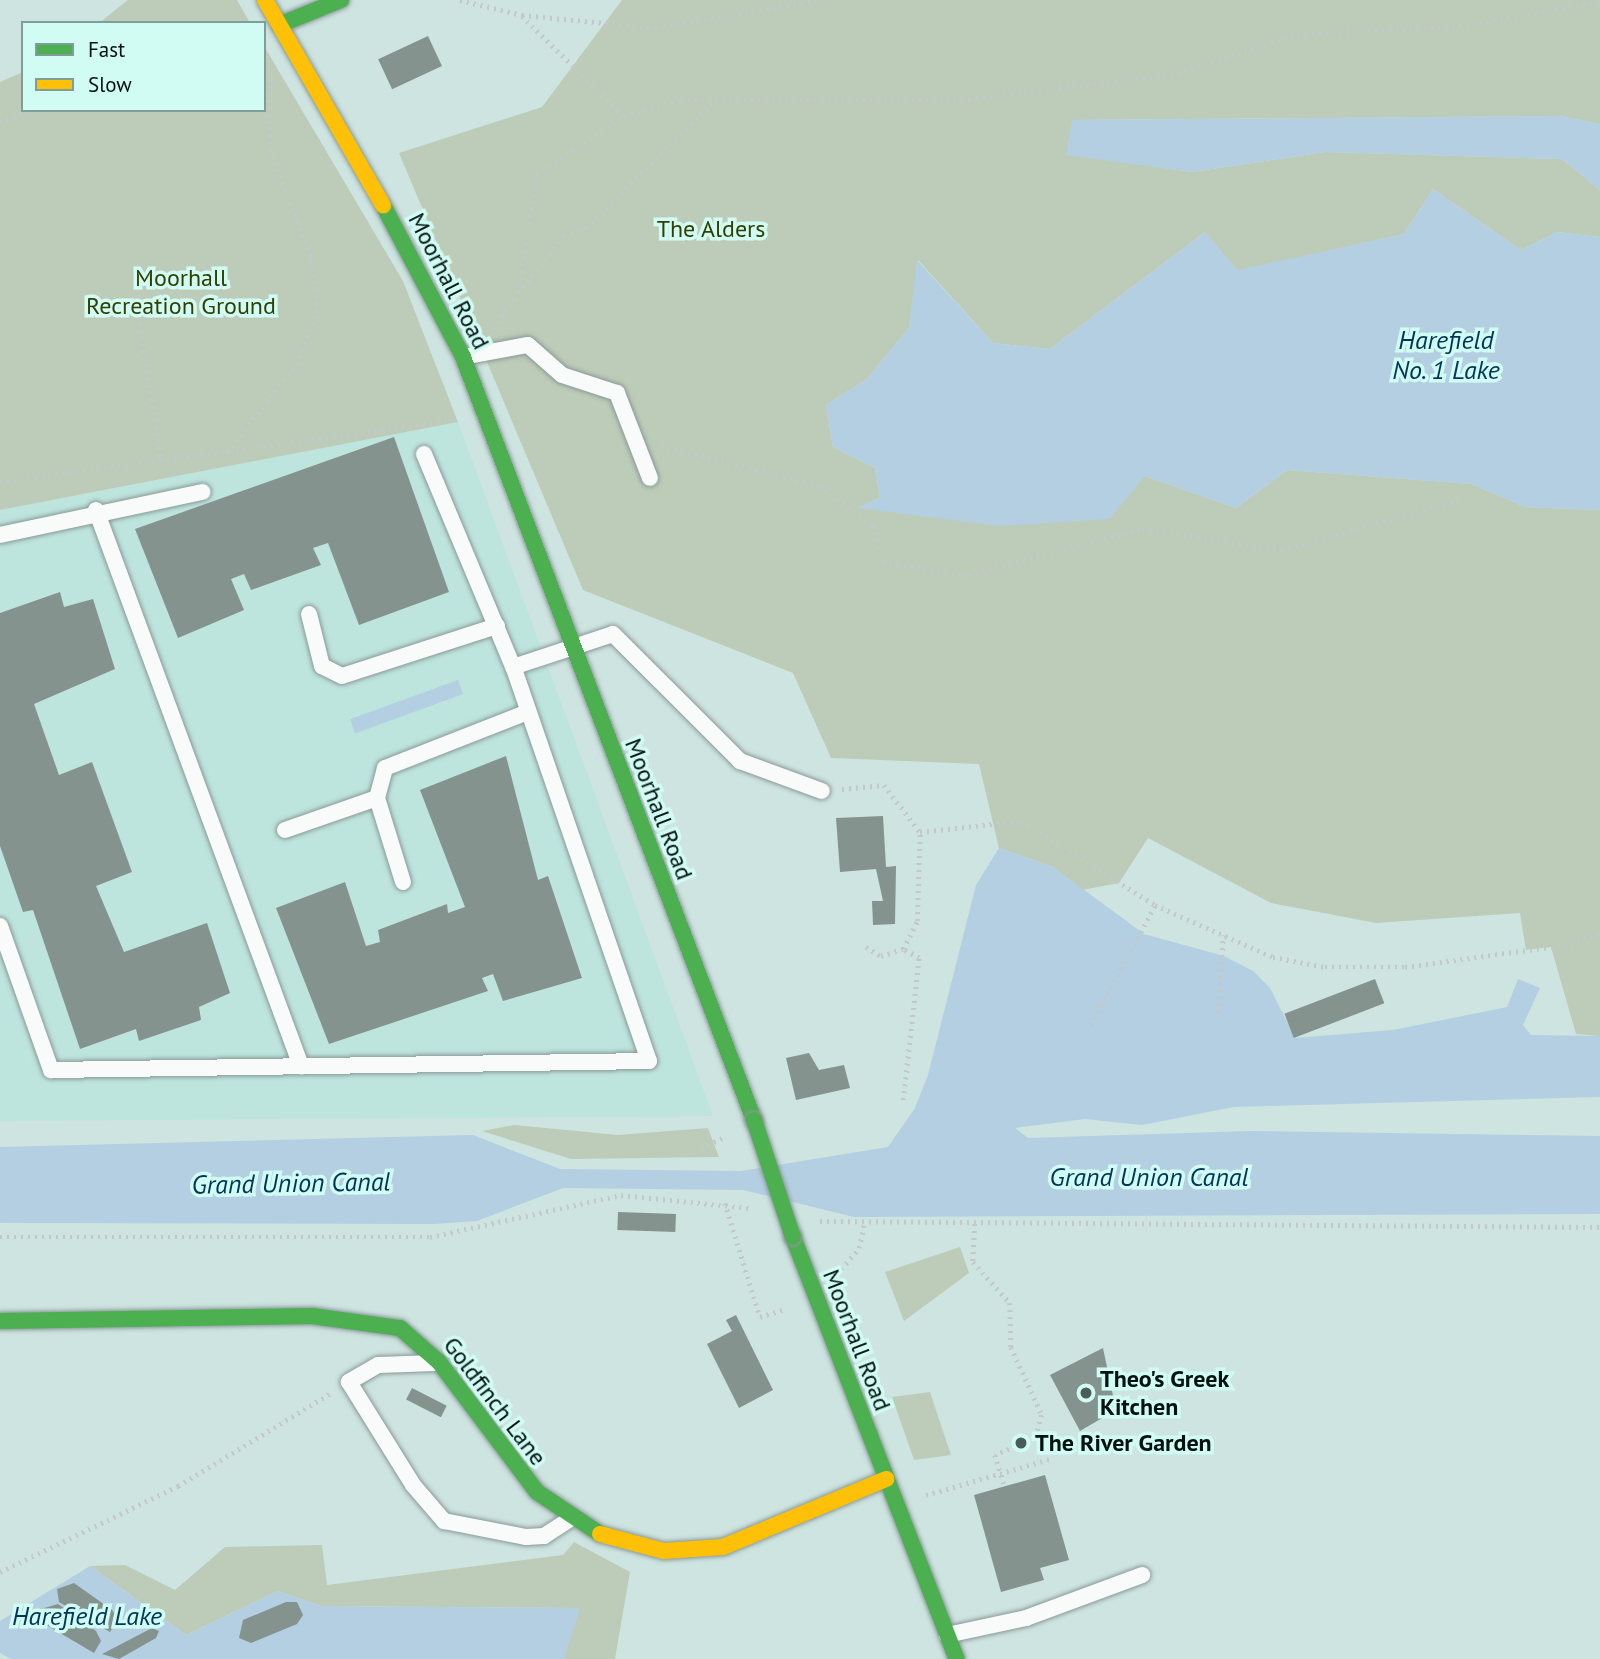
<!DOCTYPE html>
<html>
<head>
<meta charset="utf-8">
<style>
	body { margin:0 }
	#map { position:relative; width:1600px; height:1659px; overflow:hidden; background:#cee4e1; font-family:"PT Sans",sans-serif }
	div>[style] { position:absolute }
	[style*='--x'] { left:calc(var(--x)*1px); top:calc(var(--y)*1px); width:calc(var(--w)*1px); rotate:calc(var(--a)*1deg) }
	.built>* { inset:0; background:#bee4de }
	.green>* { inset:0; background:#bdccb8 }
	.water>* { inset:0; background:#b3cfe1; transform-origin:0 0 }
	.building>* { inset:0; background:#84938e; transform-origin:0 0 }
	.path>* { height:4.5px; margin-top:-2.25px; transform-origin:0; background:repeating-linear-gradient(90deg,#c3c9c8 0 2px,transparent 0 7px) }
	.roads { filter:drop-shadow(0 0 2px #899a97) drop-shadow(0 0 2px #899a97) }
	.lane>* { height:16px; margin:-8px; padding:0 8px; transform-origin:8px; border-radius:8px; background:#f8fbfa }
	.fast>* { height:16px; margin:-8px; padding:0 8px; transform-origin:8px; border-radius:8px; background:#4caf50 }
	.slow>* { height:16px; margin:-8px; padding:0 8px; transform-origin:8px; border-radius:8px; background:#ffc107 }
	.bridges { filter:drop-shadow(0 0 2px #899a97) drop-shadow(0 0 2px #899a97) }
	.fast-bridge>* { height:16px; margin:-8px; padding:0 8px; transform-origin:8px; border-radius:8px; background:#4caf50 }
	.dots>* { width:19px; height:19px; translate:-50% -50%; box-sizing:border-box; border:4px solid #d1fcf4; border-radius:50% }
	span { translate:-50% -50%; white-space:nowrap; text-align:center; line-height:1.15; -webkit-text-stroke:7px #d1fcf4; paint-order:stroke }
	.park-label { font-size:24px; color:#333e02 }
	.street-label { font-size:24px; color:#03110f }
	.poi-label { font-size:24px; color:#03110f; font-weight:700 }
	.left { translate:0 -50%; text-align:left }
	.water-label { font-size:26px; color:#023559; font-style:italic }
	.legend { position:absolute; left:21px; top:21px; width:245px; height:91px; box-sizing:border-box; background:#d1fcf4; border:2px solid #7f9e98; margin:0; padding:9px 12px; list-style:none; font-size:21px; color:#03110f }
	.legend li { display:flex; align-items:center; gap:14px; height:35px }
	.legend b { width:35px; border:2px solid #7f9e98 }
</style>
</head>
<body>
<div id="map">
	<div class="built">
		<i style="clip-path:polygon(458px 422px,713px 1116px,0 1121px,0 510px)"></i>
	</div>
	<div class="green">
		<i style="clip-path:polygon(128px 0,237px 0,250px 23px,99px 23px)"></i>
		<i style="clip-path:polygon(622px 0,1600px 0,1600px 124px,1560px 116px,1073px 120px,1067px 154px,1192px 172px,1325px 152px,1562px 159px,1600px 190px,1600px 237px,1557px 232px,1521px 250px,1433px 189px,1404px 234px,1237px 271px,1205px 232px,1050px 349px,993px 343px,918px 260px,909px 328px,867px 379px,826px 405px,833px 447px,875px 468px,880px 497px,859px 508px,1145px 476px,1236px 508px,1287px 470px,1472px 484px,1525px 507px,1600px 510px,1600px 1036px,1576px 1034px,1551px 947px,1526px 950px,1520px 913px,1376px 923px,1271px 903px,1148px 838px,1119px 883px,1082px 890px,1053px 867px,999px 848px,979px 764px,831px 758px,793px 673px,583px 590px,399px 153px,542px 107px)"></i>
		<i style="clip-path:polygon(264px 46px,403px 281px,458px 422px,0 510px,0 82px,23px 72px,23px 110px,264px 110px)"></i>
		<i style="clip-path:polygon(514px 1125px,618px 1135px,708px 1128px,719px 1157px,571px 1159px,482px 1131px)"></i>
		<i style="clip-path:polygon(960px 1247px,969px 1273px,904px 1321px,885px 1272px)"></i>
		<i style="clip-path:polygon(930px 1392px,951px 1455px,914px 1460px,892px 1397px)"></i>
		<i style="clip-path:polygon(574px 1542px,630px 1572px,615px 1659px,564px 1659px,579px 1608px,321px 1606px,278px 1591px,186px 1635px,90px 1566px,125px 1565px,175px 1590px,225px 1547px,322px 1545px,327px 1585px,563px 1555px)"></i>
	</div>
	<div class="water">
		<i style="clip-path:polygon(1560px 116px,1600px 124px,1600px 190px,1562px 159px,1325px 152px,1192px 172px,1066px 155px,1072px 120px)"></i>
		<i style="clip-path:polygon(1433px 189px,1521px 250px,1557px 232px,1600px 237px,1600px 510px,1525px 507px,1472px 484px,1287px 470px,1236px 508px,1145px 476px,1110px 519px,1000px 526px,857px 508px,880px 497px,875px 468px,833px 447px,826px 405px,867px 379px,909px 328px,917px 260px,993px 343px,1050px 349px,1205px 232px,1238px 270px,1404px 234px)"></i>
		<i style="left:458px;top:680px;width:15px;height:115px;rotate:70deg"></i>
		<i style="clip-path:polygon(999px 848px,1053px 867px,1144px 934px,1224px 956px,1253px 971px,1270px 988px,1295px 1038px,1393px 1030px,1507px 1007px,1518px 979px,1540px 988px,1523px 1025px,1531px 1035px,1600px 1036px,1600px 1097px,1234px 1107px,1142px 1125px,1085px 1119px,1015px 1128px,1028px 1138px,1250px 1131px,1600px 1136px,1600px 1214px,854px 1217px,743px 1190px,563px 1188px,477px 1221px,435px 1224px,0 1223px,0 1147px,473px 1135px,560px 1169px,741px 1171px,888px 1147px,915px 1108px,928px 1075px,976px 885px)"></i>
		<i style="clip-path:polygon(90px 1566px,186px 1635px,278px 1591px,321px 1606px,580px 1608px,564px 1659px,11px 1659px,0 1653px,0 1621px)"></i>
	</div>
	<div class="building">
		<i style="left:428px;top:36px;width:33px;height:55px;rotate:65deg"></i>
		<i style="clip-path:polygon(394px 437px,449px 592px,359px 625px,328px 543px,313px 548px,321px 565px,251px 590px,244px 574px,231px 579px,244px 610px,178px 638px,135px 529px)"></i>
		<i style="clip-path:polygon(60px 592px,64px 607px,93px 599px,115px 669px,34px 704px,59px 775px,92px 762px,132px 872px,96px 886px,124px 952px,207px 923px,230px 993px,199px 1007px,201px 1020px,139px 1041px,136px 1029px,80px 1049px,33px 910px,23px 912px,0 846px,0 613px)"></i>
		<i style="clip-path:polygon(506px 756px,538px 880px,548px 876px,582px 978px,503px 1001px,493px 974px,482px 978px,488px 991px,329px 1044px,276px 908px,345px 882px,366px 946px,380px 942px,378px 930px,447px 904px,448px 913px,465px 907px,420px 790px)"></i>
		<i style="clip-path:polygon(883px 816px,886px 867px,896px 866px,895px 924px,873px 925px,872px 901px,883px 901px,876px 869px,840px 872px,836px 818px)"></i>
		<i style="left:1375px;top:979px;width:26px;height:97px;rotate:69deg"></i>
		<i style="clip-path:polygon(809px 1053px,819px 1070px,844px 1065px,850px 1088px,796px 1100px,786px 1058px)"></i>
		<i style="left:618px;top:1212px;width:58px;height:18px;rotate:2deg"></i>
		<i style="clip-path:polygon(736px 1315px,773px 1390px,739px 1408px,707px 1344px,732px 1331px,726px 1320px)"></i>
		<i style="clip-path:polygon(1103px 1348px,1116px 1410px,1080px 1431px,1050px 1375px)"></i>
		<i style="left:412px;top:1388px;width:39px;height:13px;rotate:27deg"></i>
		<i style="clip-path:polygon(1045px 1475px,1069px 1560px,1040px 1568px,1044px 1580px,1001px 1592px,974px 1495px)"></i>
		<i style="clip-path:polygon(74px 1583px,112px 1610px,118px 1619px,110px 1632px,59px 1602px,57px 1589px)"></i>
		<i style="clip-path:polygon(286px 1602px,297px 1602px,303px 1615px,297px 1624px,251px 1643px,239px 1638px,243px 1620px)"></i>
		<i style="clip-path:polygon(58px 1604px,96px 1631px,101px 1641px,94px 1653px,43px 1623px,41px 1609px)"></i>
		<i style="clip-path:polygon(152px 1628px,159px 1631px,156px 1638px,119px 1659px,102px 1654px)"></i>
	</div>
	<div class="path">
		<i style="--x:460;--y:0;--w:64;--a:13.6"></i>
		<i style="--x:522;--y:15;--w:135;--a:5.5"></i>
		<i style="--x:656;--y:28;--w:167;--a:-9.6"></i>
		<i style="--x:522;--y:16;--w:143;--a:44.4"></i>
		<i style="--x:0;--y:122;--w:32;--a:-22"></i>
		<i style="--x:519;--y:293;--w:74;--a:-52.7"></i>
		<i style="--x:564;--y:234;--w:23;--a:-15"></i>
		<i style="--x:586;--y:228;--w:185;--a:-44.8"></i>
		<i style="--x:135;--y:295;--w:168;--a:80.8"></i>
		<i style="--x:494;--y:329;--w:43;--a:-56.3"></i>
		<i style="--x:518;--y:293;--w:121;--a:-80.9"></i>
		<i style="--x:537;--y:174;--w:105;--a:-33.7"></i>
		<i style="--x:624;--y:116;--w:59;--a:-15.7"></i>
		<i style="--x:681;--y:100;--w:288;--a:-0.2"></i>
		<i style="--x:969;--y:99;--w:211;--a:-7.1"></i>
		<i style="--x:1178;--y:73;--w:126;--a:-18"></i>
		<i style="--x:1298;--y:34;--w:161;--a:-2.8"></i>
		<i style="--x:1459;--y:26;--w:143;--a:-10.1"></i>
		<i style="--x:661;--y:445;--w:164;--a:14.5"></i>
		<i style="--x:820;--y:486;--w:66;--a:37"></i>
		<i style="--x:873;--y:526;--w:37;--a:74"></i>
		<i style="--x:883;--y:562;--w:80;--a:10"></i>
		<i style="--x:962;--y:576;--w:186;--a:-14.6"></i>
		<i style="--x:1142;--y:529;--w:142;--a:8.5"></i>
		<i style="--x:1282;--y:550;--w:187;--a:-15.8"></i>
		<i style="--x:227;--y:452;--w:112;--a:-51.5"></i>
		<i style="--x:297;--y:364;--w:55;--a:-69.9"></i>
		<i style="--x:316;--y:312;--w:56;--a:-95.1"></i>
		<i style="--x:311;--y:256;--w:113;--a:-111.8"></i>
		<i style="--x:269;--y:151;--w:75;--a:-89.2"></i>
		<i style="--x:0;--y:482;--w:456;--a:-7.8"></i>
		<i style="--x:842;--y:789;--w:42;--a:-5.4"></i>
		<i style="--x:884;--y:785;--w:59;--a:52.5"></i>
		<i style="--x:920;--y:832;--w:103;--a:-6.2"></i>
		<i style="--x:1022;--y:821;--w:157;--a:32.3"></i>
		<i style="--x:1155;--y:905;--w:129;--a:23.8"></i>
		<i style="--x:1273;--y:957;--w:53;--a:10.9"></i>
		<i style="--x:1325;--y:967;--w:80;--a:0"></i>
		<i style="--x:1405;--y:967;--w:168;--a:-7.9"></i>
		<i style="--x:1571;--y:944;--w:31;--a:-21"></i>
		<i style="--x:866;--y:947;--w:17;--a:31"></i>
		<i style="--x:881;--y:956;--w:23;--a:-18"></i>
		<i style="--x:903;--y:949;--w:31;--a:-63"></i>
		<i style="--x:917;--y:921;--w:89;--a:-88.1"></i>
		<i style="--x:1218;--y:1013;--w:78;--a:-86.3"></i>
		<i style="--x:1091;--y:1025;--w:136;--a:-61.9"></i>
		<i style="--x:903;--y:1100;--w:143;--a:-83.6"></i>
		<i style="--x:919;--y:958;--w:18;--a:-151"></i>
		<i style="--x:701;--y:1148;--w:26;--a:-25"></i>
		<i style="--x:725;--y:1203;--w:119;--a:72.9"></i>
		<i style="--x:760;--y:1317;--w:26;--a:-18"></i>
		<i style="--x:820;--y:1221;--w:780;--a:0.44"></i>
		<i style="--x:975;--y:1224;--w:38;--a:93"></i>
		<i style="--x:973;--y:1262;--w:55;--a:47.9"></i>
		<i style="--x:1010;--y:1303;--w:44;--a:88.7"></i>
		<i style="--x:1011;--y:1347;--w:75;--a:65.5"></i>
		<i style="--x:1042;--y:1415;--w:25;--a:106"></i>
		<i style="--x:1035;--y:1439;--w:43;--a:158.2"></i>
		<i style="--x:995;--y:1455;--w:34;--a:73"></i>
		<i style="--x:0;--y:1237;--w:430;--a:0"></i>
		<i style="--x:430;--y:1237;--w:196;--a:-12.4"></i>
		<i style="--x:621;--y:1195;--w:130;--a:5.8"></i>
		<i style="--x:841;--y:1269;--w:28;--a:-49"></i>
		<i style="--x:859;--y:1248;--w:24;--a:-78"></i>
		<i style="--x:926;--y:1495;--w:132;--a:-16.2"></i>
		<i style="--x:0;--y:1572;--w:198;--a:-25.8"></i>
		<i style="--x:178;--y:1486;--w:179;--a:-31.3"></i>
	</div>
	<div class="roads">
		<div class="lane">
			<i style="--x:463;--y:357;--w:66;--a:-10.5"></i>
			<i style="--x:528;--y:345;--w:45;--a:41.4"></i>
			<i style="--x:562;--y:375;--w:58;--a:18.1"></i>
			<i style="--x:617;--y:393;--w:91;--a:68.8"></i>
			<i style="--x:424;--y:454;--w:231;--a:67.3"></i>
			<i style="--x:96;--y:510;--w:593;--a:69.76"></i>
			<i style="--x:0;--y:535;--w:207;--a:-12"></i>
			<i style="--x:309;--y:614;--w:54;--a:76"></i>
			<i style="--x:322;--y:666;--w:22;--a:27"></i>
			<i style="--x:342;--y:676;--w:163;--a:-17.9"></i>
			<i style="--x:285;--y:830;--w:97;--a:-19.2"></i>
			<i style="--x:403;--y:882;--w:88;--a:-107.2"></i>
			<i style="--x:377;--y:798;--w:31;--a:-75"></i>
			<i style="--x:385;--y:768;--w:154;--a:-21.4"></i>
			<i style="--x:0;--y:926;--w:153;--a:70.5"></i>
			<i style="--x:51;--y:1070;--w:598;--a:-0.86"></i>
			<i style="--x:649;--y:1061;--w:417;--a:-109"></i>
			<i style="--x:513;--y:667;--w:105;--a:-18.3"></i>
			<i style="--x:613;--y:634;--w:180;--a:45"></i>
			<i style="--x:740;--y:761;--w:87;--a:20.1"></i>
			<i style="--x:435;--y:1363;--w:57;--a:178"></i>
			<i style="--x:378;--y:1365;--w:34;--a:150"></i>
			<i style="--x:349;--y:1382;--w:121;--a:58.1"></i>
			<i style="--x:413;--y:1485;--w:48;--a:49.3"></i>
			<i style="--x:444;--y:1521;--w:84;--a:11"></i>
			<i style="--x:526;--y:1537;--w:18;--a:-3"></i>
			<i style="--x:544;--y:1536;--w:31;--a:-33"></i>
			<i style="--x:947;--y:1635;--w:81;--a:-12.1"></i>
			<i style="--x:1026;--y:1618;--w:124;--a:-20.3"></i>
		</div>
		<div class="fast">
			<i style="--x:279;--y:25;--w:67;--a:-22"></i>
			<i style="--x:383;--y:205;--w:172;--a:62.2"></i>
			<i style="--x:463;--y:357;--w:817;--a:69.12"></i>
			<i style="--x:793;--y:1237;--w:453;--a:68.8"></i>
			<i style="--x:0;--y:1321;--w:312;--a:-0.9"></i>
			<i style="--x:312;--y:1316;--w:89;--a:7.8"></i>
			<i style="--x:400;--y:1328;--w:52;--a:41.1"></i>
			<i style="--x:439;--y:1362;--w:163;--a:53"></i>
			<i style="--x:537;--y:1492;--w:76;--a:33.7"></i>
		</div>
		<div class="slow">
			<i style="--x:265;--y:0;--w:237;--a:60.1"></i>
			<i style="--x:600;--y:1534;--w:66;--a:14.9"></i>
			<i style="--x:664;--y:1551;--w:59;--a:-3.9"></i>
			<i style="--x:723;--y:1547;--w:177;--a:-22.6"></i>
		</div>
	</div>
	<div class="bridges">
		<div class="fast-bridge">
			<i style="--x:754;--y:1120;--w:123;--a:71.6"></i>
		</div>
	</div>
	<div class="dots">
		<i style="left:1086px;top:1393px;background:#4a5b58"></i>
		<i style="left:1021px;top:1443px;background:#4a5b58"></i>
	</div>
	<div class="park-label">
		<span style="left:711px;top:229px">The Alders</span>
		<span style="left:181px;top:292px">Moorhall<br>Recreation Ground</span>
	</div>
	<div class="street-label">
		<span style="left:449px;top:281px;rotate:63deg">Moorhall Road</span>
		<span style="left:659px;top:809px;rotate:69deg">Moorhall Road</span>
		<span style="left:857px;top:1340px;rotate:69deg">Moorhall Road</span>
		<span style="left:495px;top:1401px;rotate:53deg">Goldfinch Lane</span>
	</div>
	<div class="poi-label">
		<span class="left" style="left:1100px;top:1393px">Theo's Greek<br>Kitchen</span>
		<span class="left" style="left:1035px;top:1443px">The River Garden</span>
	</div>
	<div class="water-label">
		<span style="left:1446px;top:355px">Harefield<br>No. 1 Lake</span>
		<span style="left:1149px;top:1177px">Grand Union Canal</span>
		<span style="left:291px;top:1183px;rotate:-1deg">Grand Union Canal</span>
		<span style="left:87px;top:1616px">Harefield Lake</span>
	</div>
	<ul class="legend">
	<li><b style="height:9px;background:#4caf50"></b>Fast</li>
	<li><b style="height:9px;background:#ffc107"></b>Slow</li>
	</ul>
</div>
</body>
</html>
